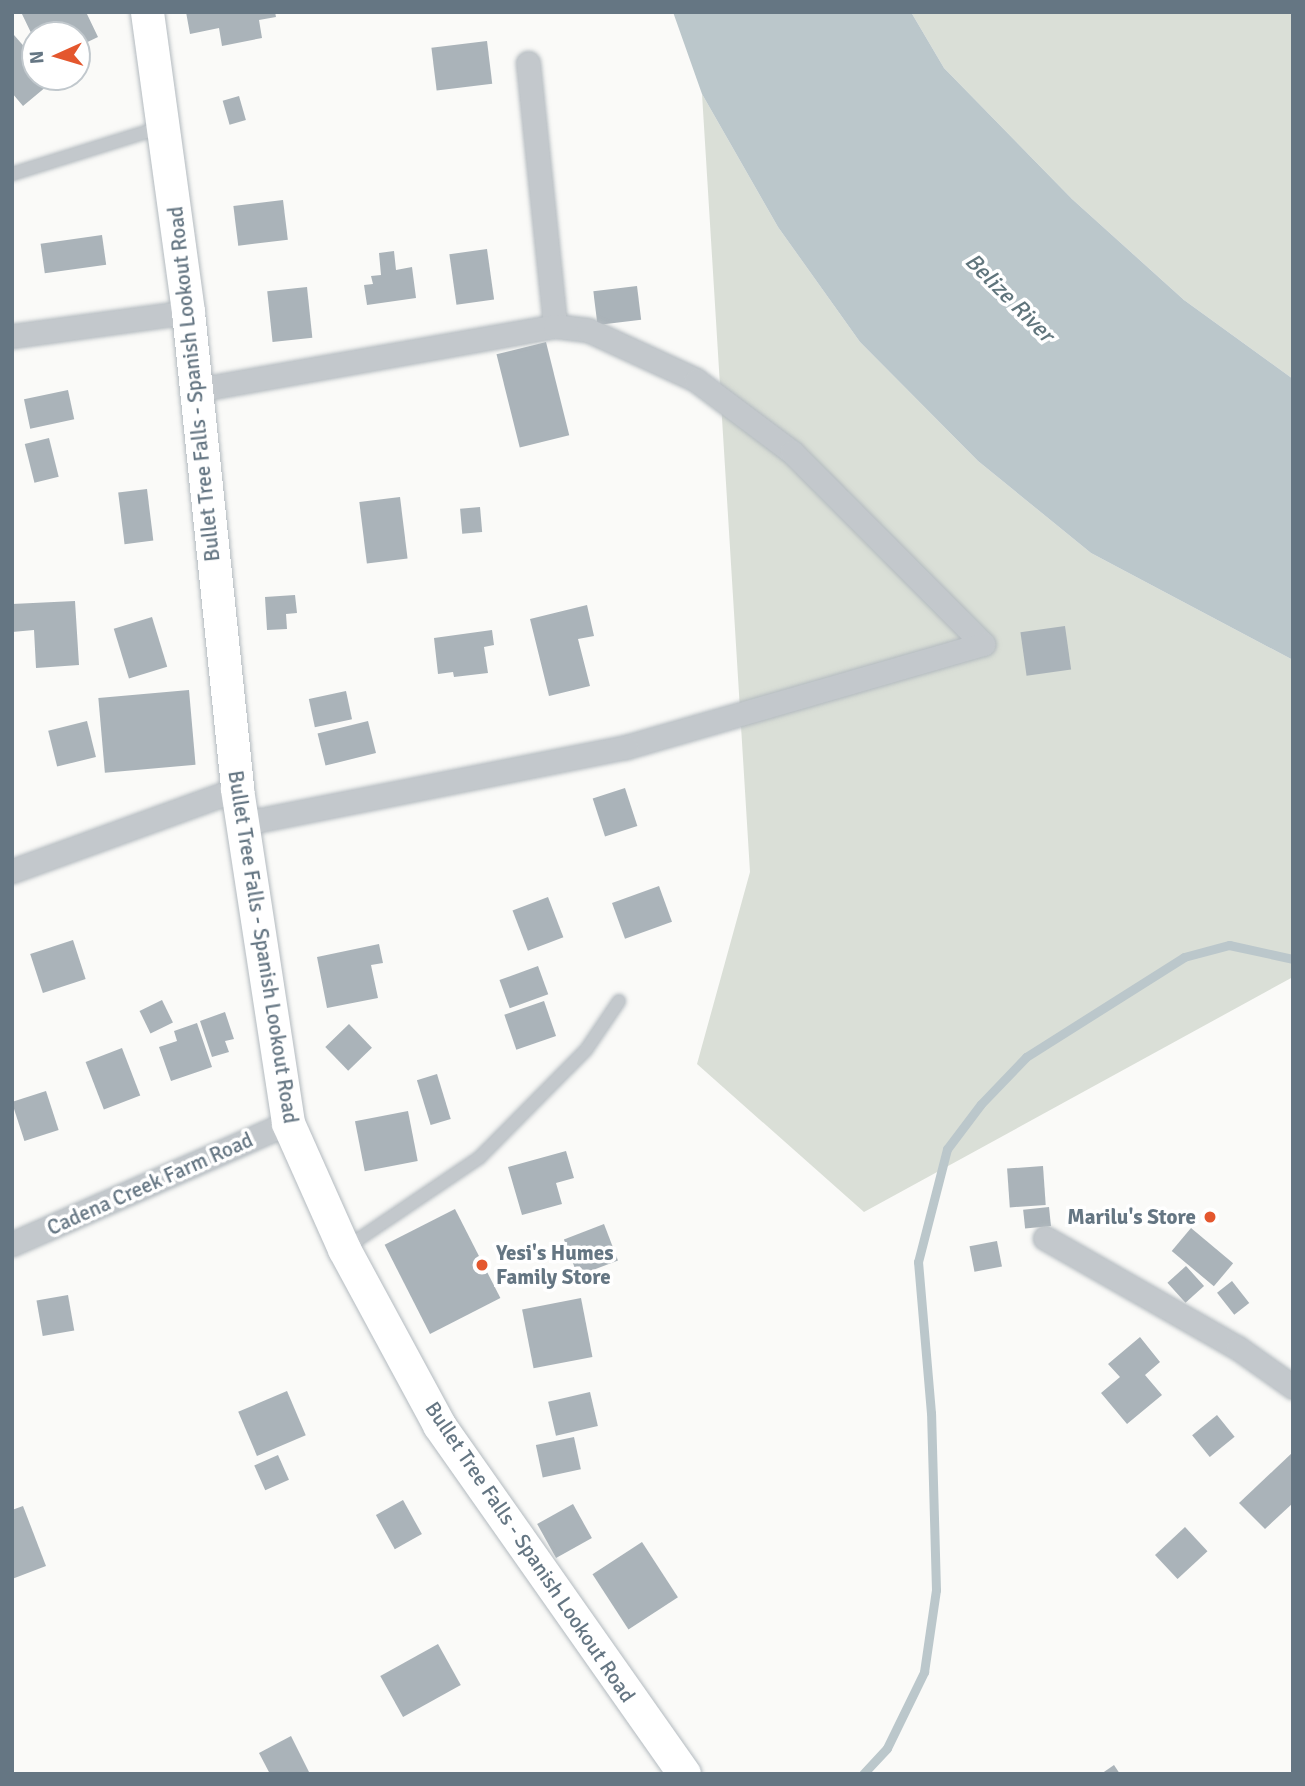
<!DOCTYPE html>
<html>
<head>
<meta charset="utf-8">
<style>
	body { margin:0 }
	#map { position:relative; width:1305px; height:1786px; overflow:hidden; background:#fafaf8; font-family:Signika,sans-serif }
	div>[style] { position:absolute }
	[style*='--x'] { left:calc(var(--x)*1px); top:calc(var(--y)*1px); width:calc(var(--w)*1px); rotate:calc(var(--a)*1deg) }
	.green>* { inset:0; background:#dadfd7 }
	.water>* { inset:0; background:#bbc7cb }
	.stream>* { height:9px; margin:-4.5px; padding:0 4.5px; transform-origin:4.5px; border-radius:4.5px; background:#bbc7cb }
	.building>* { inset:0; background:#aab3b9; transform-origin:0 0 }
	.roads { filter:drop-shadow(0 0 2px #b3babf) drop-shadow(0 0 2px #b3babf) }
	.lane>* { height:12px; margin:-6px; padding:0 6px; transform-origin:6px; border-radius:6px; background:#c3c8cc }
	.street>* { height:23px; margin:-11.5px; padding:0 11.5px; transform-origin:11.5px; border-radius:11.5px; background:#c3c8cc }
	.secondary>* { height:33px; margin:-16.5px; padding:0 16.5px; transform-origin:16.5px; border-radius:16.5px; background:#fff }
	.dots>* { width:19px; height:19px; translate:-50% -50%; box-sizing:border-box; border:4px solid #fff; border-radius:50% }
	span { translate:-50% -50%; white-space:nowrap; text-align:center; line-height:1.15; -webkit-text-stroke:7px #fff; paint-order:stroke }
	.street-label { font-size:21px; color:#657683 }
	.poi-label { font-size:21px; color:#657683; font-weight:700 }
	.right { translate:-100% -50%; text-align:right }
	.left { translate:0 -50%; text-align:left }
	.water-label { font-size:23px; color:#60757c; font-style:italic }
	.frame { position:absolute; inset:0; border:14px solid #657683; pointer-events:none }
	.north { position:absolute; left:21px; top:21px; width:70px; height:70px; box-sizing:border-box; background:#fff; border:2px solid #c1c8cd; border-radius:50%; rotate:266deg; font-size:19px; font-weight:700; line-height:28px; text-align:center; color:#657683 }
	.north::after { content:''; display:block; margin:auto; width:24px; height:32px; background:#e4572e; clip-path:polygon(50% 0,100% 100%,50% 72%,0 100%) }
</style>
</head>
<body>
<div id="map">
	<div class="green">
		<i style="clip-path:polygon(911px 12px,1293px 12px,1293px 379px,1184px 300px,1072px 199px,944px 68px)"></i>
		<i style="clip-path:polygon(702px 94px,778px 227px,860px 342px,978px 461px,1091px 553px,1293px 660px,1293px 977px,864px 1212px,697px 1064px,750px 872px)"></i>
	</div>
	<div class="water">
		<i style="clip-path:polygon(673px 12px,911px 12px,944px 68px,1072px 199px,1184px 300px,1293px 379px,1293px 660px,1091px 553px,978px 461px,860px 342px,778px 227px,702px 94px)"></i>
	</div>
	<div class="stream">
		<i style="--x:863;--y:1774;--w:35;--a:-47"></i>
		<i style="--x:887;--y:1748;--w:85;--a:-64"></i>
		<i style="--x:924;--y:1672;--w:83;--a:-81.7"></i>
		<i style="--x:936;--y:1590;--w:177;--a:-91.6"></i>
		<i style="--x:931;--y:1413;--w:152;--a:-94.9"></i>
		<i style="--x:918;--y:1262;--w:117;--a:-75.6"></i>
		<i style="--x:947;--y:1149;--w:56;--a:-52.9"></i>
		<i style="--x:981;--y:1104;--w:65;--a:-46.2"></i>
		<i style="--x:1026;--y:1057;--w:187;--a:-32.3"></i>
		<i style="--x:1184;--y:957;--w:47;--a:-14.9"></i>
		<i style="--x:1229;--y:945;--w:66;--a:12.3"></i>
	</div>
	<div class="building">
		<i style="clip-path:polygon(21px 12px,86px 12px,98px 37px,77px 47px,77px 35px,35px 35px,35px 41px)"></i>
		<i style="clip-path:polygon(186px 12px,275px 12px,276px 17px,259px 20px,262px 38px,222px 46px,219px 28px,190px 34px)"></i>
		<i style="clip-path:polygon(14px 35px,35px 59px,35px 77px,53px 81px,23px 106px,12px 93px)"></i>
		<i style="left:487px;top:41px;width:43px;height:56px;rotate:83deg"></i>
		<i style="left:239px;top:96px;width:25px;height:17px;rotate:74deg"></i>
		<i style="left:283px;top:200px;width:40px;height:50px;rotate:83deg"></i>
		<i style="left:102px;top:235px;width:30px;height:62px;rotate:82deg"></i>
		<i style="left:487px;top:249px;width:51px;height:38px;rotate:82deg"></i>
		<i style="clip-path:polygon(394px 251px,396px 270px,412px 267px,416px 298px,367px 305px,364px 285px,373px 284px,371px 276px,381px 275px,379px 253px)"></i>
		<i style="left:637px;top:286px;width:34px;height:44px;rotate:83deg"></i>
		<i style="left:307px;top:287px;width:51px;height:40px;rotate:84deg"></i>
		<i style="left:546px;top:342px;width:96px;height:51px;rotate:76deg"></i>
		<i style="left:68px;top:390px;width:30px;height:45px;rotate:78deg"></i>
		<i style="left:49px;top:438px;width:40px;height:25px;rotate:76deg"></i>
		<i style="left:147px;top:489px;width:52px;height:29px;rotate:83deg"></i>
		<i style="left:400px;top:497px;width:62px;height:41px;rotate:83deg"></i>
		<i style="left:480px;top:507px;width:25px;height:20px;rotate:85deg"></i>
		<i style="clip-path:polygon(295px 595px,297px 613px,286px 614px,287px 629px,267px 630px,265px 597px)"></i>
		<i style="clip-path:polygon(75px 601px,79px 665px,36px 668px,34px 630px,12px 632px,12px 604px)"></i>
		<i style="clip-path:polygon(587px 605px,594px 636px,578px 639px,590px 686px,549px 696px,530px 619px)"></i>
		<i style="left:152px;top:617px;width:52px;height:40px;rotate:73deg"></i>
		<i style="left:1065px;top:626px;width:44px;height:45px;rotate:82deg"></i>
		<i style="clip-path:polygon(492px 630px,494px 645px,484px 647px,488px 673px,454px 677px,453px 672px,438px 674px,434px 638px)"></i>
		<i style="left:189px;top:690px;width:75px;height:91px;rotate:85deg"></i>
		<i style="left:346px;top:691px;width:29px;height:38px;rotate:78deg"></i>
		<i style="left:87px;top:721px;width:37px;height:40px;rotate:76deg"></i>
		<i style="left:368px;top:721px;width:33px;height:52px;rotate:76deg"></i>
		<i style="left:625px;top:788px;width:40px;height:34px;rotate:72deg"></i>
		<i style="left:659px;top:886px;width:38px;height:50px;rotate:70deg"></i>
		<i style="left:548px;top:897px;width:43px;height:38px;rotate:69deg"></i>
		<i style="left:73px;top:940px;width:41px;height:45px;rotate:72deg"></i>
		<i style="clip-path:polygon(379px 944px,383px 963px,371px 965px,378px 998px,327px 1008px,317px 957px)"></i>
		<i style="left:538px;top:966px;width:30px;height:41px;rotate:70deg"></i>
		<i style="left:162px;top:1000px;width:25px;height:25px;rotate:64deg"></i>
		<i style="left:544px;top:1001px;width:37px;height:42px;rotate:71deg"></i>
		<i style="clip-path:polygon(225px 1012px,234px 1039px,225px 1041px,229px 1052px,212px 1057px,200px 1021px)"></i>
		<i style="clip-path:polygon(197px 1023px,212px 1067px,171px 1081px,159px 1047px,177px 1041px,174px 1031px)"></i>
		<i style="left:349px;top:1024px;width:33px;height:33px;rotate:46deg"></i>
		<i style="left:122px;top:1048px;width:51px;height:39px;rotate:69deg"></i>
		<i style="left:437px;top:1074px;width:47px;height:21px;rotate:73deg"></i>
		<i style="left:46px;top:1091px;width:41px;height:36px;rotate:72deg"></i>
		<i style="left:408px;top:1111px;width:51px;height:54px;rotate:79deg"></i>
		<i style="clip-path:polygon(566px 1151px,574px 1178px,556px 1183px,562px 1204px,522px 1215px,508px 1167px)"></i>
		<i style="left:1043px;top:1166px;width:39px;height:36px;rotate:86deg"></i>
		<i style="left:1049px;top:1207px;width:19px;height:26px;rotate:84deg"></i>
		<i style="left:455px;top:1209px;width:100px;height:79px;rotate:63deg"></i>
		<i style="left:604px;top:1224px;width:39px;height:43px;rotate:69deg"></i>
		<i style="left:1191px;top:1228px;width:55px;height:30px;rotate:40deg"></i>
		<i style="left:997px;top:1241px;width:26px;height:28px;rotate:79deg"></i>
		<i style="left:1186px;top:1266px;width:27px;height:25px;rotate:48deg"></i>
		<i style="left:1232px;top:1281px;width:28px;height:19px;rotate:52deg"></i>
		<i style="left:68px;top:1295px;width:36px;height:32px;rotate:80deg"></i>
		<i style="left:581px;top:1298px;width:60px;height:60px;rotate:79deg"></i>
		<i style="clip-path:polygon(1140px 1337px,1160px 1362px,1145px 1375px,1162px 1395px,1127px 1424px,1101px 1393px,1120px 1377px,1108px 1364px)"></i>
		<i style="left:287px;top:1391px;width:48px;height:53px;rotate:67deg"></i>
		<i style="left:590px;top:1392px;width:35px;height:43px;rotate:77deg"></i>
		<i style="left:1217px;top:1415px;width:28px;height:32px;rotate:51deg"></i>
		<i style="left:574px;top:1437px;width:33px;height:39px;rotate:78deg"></i>
		<i style="clip-path:polygon(1293px 1452px,1293px 1503px,1265px 1529px,1239px 1503px)"></i>
		<i style="left:278px;top:1455px;width:27px;height:26px;rotate:66deg"></i>
		<i style="left:403px;top:1500px;width:39px;height:31px;rotate:61deg"></i>
		<i style="left:573px;top:1504px;width:39px;height:41px;rotate:61deg"></i>
		<i style="clip-path:polygon(23px 1506px,46px 1566px,12px 1579px,12px 1510px)"></i>
		<i style="left:1185px;top:1527px;width:33px;height:41px;rotate:47deg"></i>
		<i style="left:642px;top:1542px;width:66px;height:59px;rotate:57deg"></i>
		<i style="left:438px;top:1644px;width:47px;height:66px;rotate:61deg"></i>
		<i style="clip-path:polygon(291px 1736px,310px 1774px,270px 1774px,259px 1753px)"></i>
		<i style="clip-path:polygon(1114px 1765px,1120px 1774px,1101px 1774px)"></i>
	</div>
	<div class="roads">
		<div class="lane">
			<i style="--x:12;--y:174;--w:157;--a:-17.4"></i>
			<i style="--x:344;--y:1249;--w:163;--a:-34"></i>
			<i style="--x:479;--y:1158;--w:152;--a:-45.3"></i>
			<i style="--x:586;--y:1050;--w:59;--a:-56"></i>
		</div>
		<div class="street">
			<i style="--x:528;--y:63;--w:264;--a:84.1"></i>
			<i style="--x:12;--y:336;--w:178;--a:-7.8"></i>
			<i style="--x:196;--y:390;--w:365;--a:-10.1"></i>
			<i style="--x:555;--y:326;--w:33;--a:7"></i>
			<i style="--x:588;--y:330;--w:119;--a:24.8"></i>
			<i style="--x:696;--y:380;--w:120;--a:36.9"></i>
			<i style="--x:792;--y:452;--w:271;--a:45.1"></i>
			<i style="--x:983;--y:644;--w:372;--a:163.9"></i>
			<i style="--x:626;--y:747;--w:392;--a:168.7"></i>
			<i style="--x:12;--y:871;--w:239;--a:-20"></i>
			<i style="--x:1045;--y:1238;--w:222;--a:29.7"></i>
			<i style="--x:1238;--y:1348;--w:67;--a:35.3"></i>
			<i style="--x:12;--y:1244;--w:301;--a:-23.7"></i>
		</div>
		<div class="secondary">
			<i style="--x:147;--y:12;--w:303;--a:82.2"></i>
			<i style="--x:188;--y:312;--w:480;--a:84.1"></i>
			<i style="--x:237;--y:789;--w:338;--a:81.3"></i>
			<i style="--x:288;--y:1123;--w:138;--a:66"></i>
			<i style="--x:344;--y:1249;--w:200;--a:61.6"></i>
			<i style="--x:439;--y:1425;--w:426;--a:54.9"></i>
		</div>
	</div>
	<div class="dots">
		<i style="left:1210px;top:1217px;background:#e4572e"></i>
		<i style="left:482px;top:1265px;background:#e4572e"></i>
	</div>
	<div class="street-label">
		<span style="left:194px;top:384px;rotate:-96deg">Bullet Tree Falls - Spanish Lookout Road</span>
		<span style="left:263px;top:947px;rotate:81deg">Bullet Tree Falls - Spanish Lookout Road</span>
		<span style="left:150px;top:1184px;rotate:-24deg">Cadena Creek Farm Road</span>
		<span style="left:530px;top:1552px;rotate:56deg">Bullet Tree Falls - Spanish Lookout Road</span>
	</div>
	<div class="poi-label">
		<span class="right" style="left:1196px;top:1217px">Marilu's Store</span>
		<span class="left" style="left:496px;top:1265px">Yesi's Humes<br>Family Store</span>
	</div>
	<div class="water-label">
		<span style="left:1009px;top:298px;rotate:45deg">Belize River</span>
	</div>
	<div class="frame"></div>
	<div class="north">N</div>
</div>
</body>
</html>
